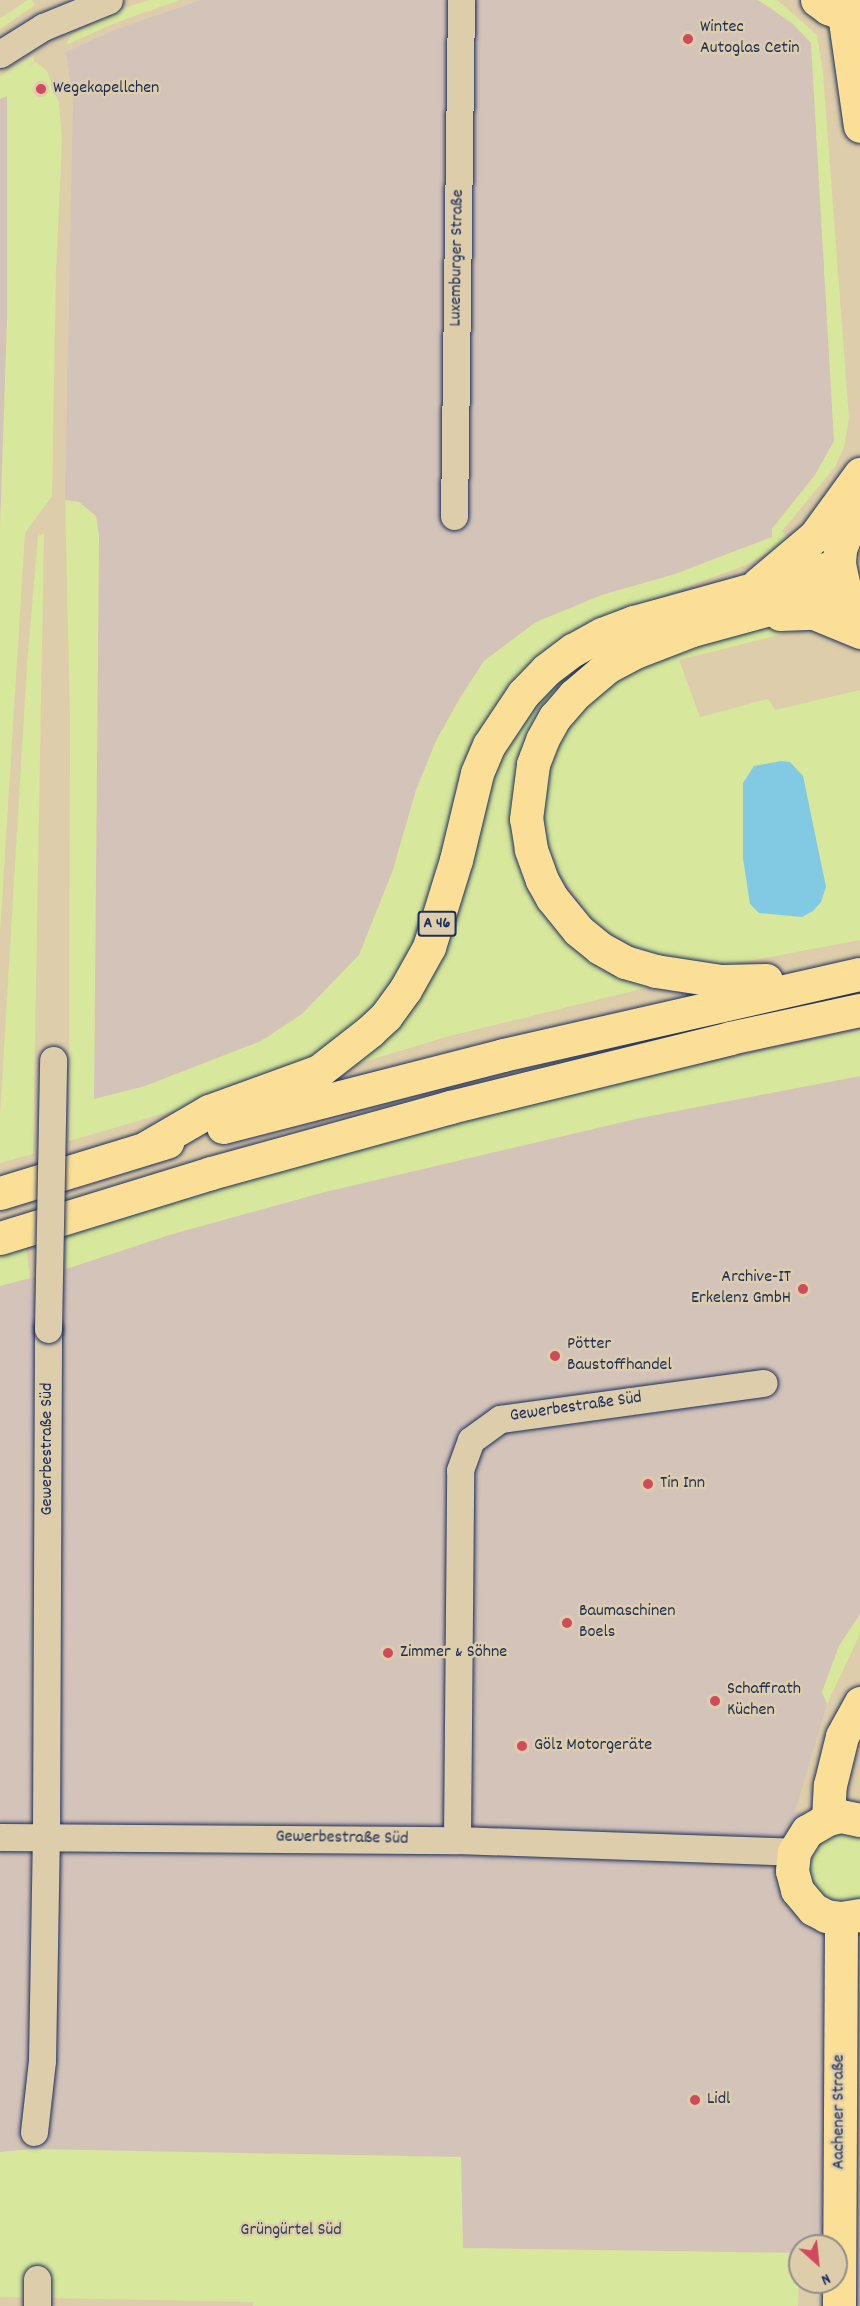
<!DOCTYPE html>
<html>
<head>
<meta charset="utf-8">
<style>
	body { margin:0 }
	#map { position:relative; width:860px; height:2306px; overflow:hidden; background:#decdaa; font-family:Dekko,sans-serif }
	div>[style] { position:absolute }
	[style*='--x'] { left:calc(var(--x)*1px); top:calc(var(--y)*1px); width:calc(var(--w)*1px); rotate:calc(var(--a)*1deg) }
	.built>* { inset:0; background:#d4c3b9 }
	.green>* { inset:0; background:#d7e79b }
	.water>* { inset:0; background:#82c9e3 }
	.roads { filter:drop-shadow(0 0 2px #1b2f5e) drop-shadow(0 0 2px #1b2f5e) }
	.minor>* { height:27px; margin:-13.5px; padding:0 13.5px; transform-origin:13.5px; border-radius:13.5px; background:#decdaa }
	.major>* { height:33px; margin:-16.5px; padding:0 16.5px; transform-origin:16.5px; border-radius:16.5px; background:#fbdf96 }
	.highway>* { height:33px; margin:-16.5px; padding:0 16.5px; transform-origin:16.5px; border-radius:16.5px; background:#fbdf96 }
	.bridges { filter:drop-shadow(0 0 2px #1b2f5e) drop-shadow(0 0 2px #1b2f5e) }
	.minor-bridge>* { height:27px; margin:-13.5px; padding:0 13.5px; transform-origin:13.5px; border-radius:13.5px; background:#decdaa }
	.dots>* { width:16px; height:16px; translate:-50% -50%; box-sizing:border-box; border:3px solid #decdaa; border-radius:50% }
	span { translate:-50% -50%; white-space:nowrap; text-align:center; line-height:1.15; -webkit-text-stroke:5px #decdaa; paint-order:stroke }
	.shield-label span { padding:2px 4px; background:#decdaa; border:2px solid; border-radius:4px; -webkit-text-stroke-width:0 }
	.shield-label { font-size:16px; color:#1b2f5e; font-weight:700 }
	.poi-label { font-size:18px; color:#1b2f5e }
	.left { translate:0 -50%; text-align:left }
	.right { translate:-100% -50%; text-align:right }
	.street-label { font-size:18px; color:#1b2f5e }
	.park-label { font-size:18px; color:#2e4164 }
	.north { position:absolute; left:788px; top:2234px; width:60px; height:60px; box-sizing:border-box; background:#decdaa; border:2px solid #908e8c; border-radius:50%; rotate:153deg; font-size:16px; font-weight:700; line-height:24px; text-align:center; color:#1b2f5e }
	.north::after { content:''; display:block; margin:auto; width:21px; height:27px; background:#d1495b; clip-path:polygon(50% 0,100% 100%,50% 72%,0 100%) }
</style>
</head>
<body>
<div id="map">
	<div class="built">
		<i style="clip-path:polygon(201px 0,758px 0,792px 23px,811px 43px,834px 441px,815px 475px,772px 528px,773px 537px,675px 574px,602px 595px,536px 622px,484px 661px,460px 698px,436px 741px,416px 790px,393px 870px,359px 955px,302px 1014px,261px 1041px,145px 1086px,94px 1099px,99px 535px,79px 502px,65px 500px,73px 100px,66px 52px,114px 30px)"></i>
		<i style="clip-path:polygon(7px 95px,7px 322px,0 528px,0 99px)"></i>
		<i style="clip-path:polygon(860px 1076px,860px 1614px,839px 1646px,822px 1692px,827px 1704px,795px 1812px,860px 1816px,860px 2306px,856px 2306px,856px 2255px,836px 2246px,800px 2246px,800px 2253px,462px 2248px,461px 2157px,66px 2155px,33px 2149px,0 2152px,0 1286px,66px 1269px,169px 1235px,321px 1193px,640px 1118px)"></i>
	</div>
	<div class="green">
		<i style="clip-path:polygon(28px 0,32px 0,35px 5px,0 29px,0 18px)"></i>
		<i style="clip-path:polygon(150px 0,180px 0,115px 23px,66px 45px,72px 34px,127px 7px)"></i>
		<i style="clip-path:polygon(758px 0,777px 0,817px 35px,823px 73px,849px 418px,844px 447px,835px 467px,782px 531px,789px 541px,746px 565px,597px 620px,527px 668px,417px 938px,396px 979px,369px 1015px,304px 1062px,193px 1105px,69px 1141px,70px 714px,65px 500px,79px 502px,96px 516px,99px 535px,94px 1099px,145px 1086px,261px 1041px,302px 1014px,359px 955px,393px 870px,416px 790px,436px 741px,460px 698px,484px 661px,536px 622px,602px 595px,675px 574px,772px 537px,772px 529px,815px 475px,834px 441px,811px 43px,792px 23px)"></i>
		<i style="clip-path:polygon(34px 55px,34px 62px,27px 67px,36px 62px,47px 71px,59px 103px,62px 142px,56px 272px,52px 496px,25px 533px,0 934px,0 528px,7px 322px,7px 96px,0 99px,0 76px)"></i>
		<i style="clip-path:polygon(44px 533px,33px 1154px,0 1163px,0 1115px,27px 665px,38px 536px)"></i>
		<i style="clip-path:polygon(795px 623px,799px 630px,679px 660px,700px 717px,768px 699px,775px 710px,860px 690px,860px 940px,732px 964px,674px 961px,643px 953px,592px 921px,557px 870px,546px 845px,543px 814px,543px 792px,554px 749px,589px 696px,660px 655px,736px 635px)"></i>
		<i style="clip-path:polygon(619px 633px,542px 722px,537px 890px,674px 981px,446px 1037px,337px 1070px,369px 1043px,519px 710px)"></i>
		<i style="clip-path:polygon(860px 1030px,860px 1076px,640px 1118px,321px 1193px,169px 1235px,66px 1269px,67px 1234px,361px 1148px,607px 1085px)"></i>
		<i style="clip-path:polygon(26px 1247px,30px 1278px,0 1286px,0 1255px)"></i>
		<i style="clip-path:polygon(860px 1614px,860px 1634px,827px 1704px,822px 1692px,839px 1646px)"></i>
		<i style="clip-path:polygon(832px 1830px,860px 1836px,860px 1900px,847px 1905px,816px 1898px,803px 1859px,807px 1849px)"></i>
		<i style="clip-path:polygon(33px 2149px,461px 2157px,463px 2248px,800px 2253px,798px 2306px,253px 2306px,253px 2302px,0 2297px,0 2152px)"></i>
	</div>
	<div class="water">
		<i style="clip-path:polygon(781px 761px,790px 762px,803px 776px,826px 887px,821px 902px,813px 911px,802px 917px,759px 913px,750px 904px,743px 858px,743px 783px,754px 766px)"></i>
	</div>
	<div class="roads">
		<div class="minor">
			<i style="--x:0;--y:54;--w:51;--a:-32.1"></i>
			<i style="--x:43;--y:27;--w:71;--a:-22.2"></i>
			<i style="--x:454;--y:516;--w:516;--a:-89.22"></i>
			<i style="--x:0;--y:1837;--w:457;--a:0.4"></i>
			<i style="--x:457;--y:1840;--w:337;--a:2"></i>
			<i style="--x:457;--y:1840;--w:370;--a:-89.5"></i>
			<i style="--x:460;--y:1470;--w:32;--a:-70"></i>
			<i style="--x:471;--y:1440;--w:36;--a:-36"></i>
			<i style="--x:500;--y:1419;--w:266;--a:-7.8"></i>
			<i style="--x:34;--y:2132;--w:71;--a:-83.6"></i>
			<i style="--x:42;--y:2061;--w:224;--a:-89"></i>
			<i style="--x:46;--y:1837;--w:508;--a:-89.77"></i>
			<i style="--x:37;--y:2306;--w:27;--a:-90"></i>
		</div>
		<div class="major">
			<i style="--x:817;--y:0;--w:14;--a:36"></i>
			<i style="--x:828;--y:8;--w:17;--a:21"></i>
			<i style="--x:844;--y:14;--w:16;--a:4"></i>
			<i style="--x:844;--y:14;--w:113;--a:81.9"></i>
			<i style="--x:860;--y:516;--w:20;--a:131"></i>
			<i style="--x:847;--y:531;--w:19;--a:111"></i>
			<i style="--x:840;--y:549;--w:16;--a:94"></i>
			<i style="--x:839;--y:565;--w:27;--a:77"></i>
			<i style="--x:845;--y:591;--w:24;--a:52"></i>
			<i style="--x:828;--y:1819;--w:34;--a:-87"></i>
			<i style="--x:830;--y:1785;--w:50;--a:-76.2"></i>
			<i style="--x:842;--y:1736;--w:38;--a:-61"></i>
			<i style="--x:860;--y:1820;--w:19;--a:-168"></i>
			<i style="--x:841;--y:1816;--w:13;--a:167"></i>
			<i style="--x:828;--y:1819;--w:24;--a:150"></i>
			<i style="--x:807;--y:1831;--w:25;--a:122"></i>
			<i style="--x:794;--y:1852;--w:19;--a:96"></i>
			<i style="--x:792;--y:1871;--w:20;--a:75"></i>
			<i style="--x:797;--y:1890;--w:25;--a:50"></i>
			<i style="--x:813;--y:1909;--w:15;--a:28"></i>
			<i style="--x:826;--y:1916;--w:15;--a:8"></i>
			<i style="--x:841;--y:1918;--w:19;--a:-9"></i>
			<i style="--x:839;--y:2306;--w:388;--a:-89.7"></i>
		</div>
		<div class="highway">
			<i style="--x:758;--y:584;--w:75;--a:-40.1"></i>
			<i style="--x:815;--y:536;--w:77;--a:-54"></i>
			<i style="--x:780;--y:614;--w:34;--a:-2"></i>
			<i style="--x:814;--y:613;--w:50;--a:22.4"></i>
			<i style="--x:766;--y:980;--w:45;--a:178.7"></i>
			<i style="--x:721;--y:981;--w:66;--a:-171.3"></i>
			<i style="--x:656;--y:971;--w:32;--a:-164"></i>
			<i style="--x:625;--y:962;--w:29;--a:-151"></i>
			<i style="--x:600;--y:948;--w:28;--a:-141"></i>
			<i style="--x:578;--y:930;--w:41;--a:-129.1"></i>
			<i style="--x:552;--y:898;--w:21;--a:-119"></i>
			<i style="--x:542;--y:880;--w:33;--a:-110"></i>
			<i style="--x:531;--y:849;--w:30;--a:-99"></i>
			<i style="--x:526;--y:819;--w:55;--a:-82.7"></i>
			<i style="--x:533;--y:764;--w:26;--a:-69"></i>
			<i style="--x:542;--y:740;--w:26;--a:-61"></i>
			<i style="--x:555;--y:717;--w:29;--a:-49"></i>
			<i style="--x:574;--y:695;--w:43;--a:-40.3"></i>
			<i style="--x:607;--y:667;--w:32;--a:-28"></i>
			<i style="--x:635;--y:652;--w:61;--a:-21.1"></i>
			<i style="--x:692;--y:630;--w:134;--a:-15.2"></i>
			<i style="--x:821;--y:595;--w:24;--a:-9"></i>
			<i style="--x:223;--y:1127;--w:289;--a:-14.4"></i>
			<i style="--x:503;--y:1055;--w:366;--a:-12.8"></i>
			<i style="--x:147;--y:1147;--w:72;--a:-30.1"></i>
			<i style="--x:209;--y:1111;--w:117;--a:-20"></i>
			<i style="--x:319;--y:1071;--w:65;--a:-38.1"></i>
			<i style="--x:370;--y:1031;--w:22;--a:-43"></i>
			<i style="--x:386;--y:1016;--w:32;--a:-54"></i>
			<i style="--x:405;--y:990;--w:49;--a:-60.8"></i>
			<i style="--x:429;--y:947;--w:91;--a:-72.8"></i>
			<i style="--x:456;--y:860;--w:89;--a:-76.4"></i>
			<i style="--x:477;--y:773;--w:30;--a:-67"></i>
			<i style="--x:489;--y:745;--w:61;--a:-56.3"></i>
			<i style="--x:523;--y:694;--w:33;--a:-46"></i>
			<i style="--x:546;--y:670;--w:34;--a:-37"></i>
			<i style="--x:573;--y:650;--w:33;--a:-29"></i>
			<i style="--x:602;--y:634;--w:34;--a:-21"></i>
			<i style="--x:634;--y:622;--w:213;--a:-15.5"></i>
			<i style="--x:0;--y:1193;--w:175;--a:-17"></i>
			<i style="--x:0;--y:1238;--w:221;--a:-17.1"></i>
			<i style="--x:211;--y:1173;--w:248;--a:-15.4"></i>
			<i style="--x:450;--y:1107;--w:288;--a:-13.8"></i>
			<i style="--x:730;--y:1038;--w:133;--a:-12.2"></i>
		</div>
	</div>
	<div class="bridges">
		<div class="minor-bridge">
			<i style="--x:48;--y:1329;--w:269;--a:-88.9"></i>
		</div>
	</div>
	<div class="dots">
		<i style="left:688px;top:39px;background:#d1495b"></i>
		<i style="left:41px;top:89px;background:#d1495b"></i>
		<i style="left:803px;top:1289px;background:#d1495b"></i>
		<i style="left:555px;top:1356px;background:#d1495b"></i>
		<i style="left:648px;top:1484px;background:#d1495b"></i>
		<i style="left:567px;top:1623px;background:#d1495b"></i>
		<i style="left:388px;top:1653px;background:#d1495b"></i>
		<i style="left:715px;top:1701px;background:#d1495b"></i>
		<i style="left:522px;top:1746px;background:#d1495b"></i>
		<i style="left:695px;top:2100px;background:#d1495b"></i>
	</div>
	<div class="shield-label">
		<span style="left:437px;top:924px">A 46</span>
	</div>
	<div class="poi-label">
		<span class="left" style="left:700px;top:39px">Wintec<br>Autoglas Cetin</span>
		<span class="left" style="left:53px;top:89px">Wegekapellchen</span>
		<span class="right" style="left:791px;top:1289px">Archive-IT<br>Erkelenz GmbH</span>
		<span class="left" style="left:567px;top:1356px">Pötter<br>Baustoffhandel</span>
		<span class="left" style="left:660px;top:1484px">Tin Inn</span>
		<span class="left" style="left:579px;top:1623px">Baumaschinen<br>Boels</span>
		<span class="left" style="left:400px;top:1653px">Zimmer &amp; Söhne</span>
		<span class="left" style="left:727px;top:1701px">Schaffrath<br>Küchen</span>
		<span class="left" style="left:534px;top:1746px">Gölz Motorgeräte</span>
		<span class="left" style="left:707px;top:2100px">Lidl</span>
	</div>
	<div class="street-label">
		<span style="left:458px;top:258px;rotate:-89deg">Luxemburger Straße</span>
		<span style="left:576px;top:1408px;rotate:-8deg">Gewerbestraße Süd</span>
		<span style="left:48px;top:1449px;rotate:-90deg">Gewerbestraße Süd</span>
		<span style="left:342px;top:1839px;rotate:1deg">Gewerbestraße Süd</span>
		<span style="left:840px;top:2112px;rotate:-90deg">Aachener Straße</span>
	</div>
	<div class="park-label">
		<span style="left:291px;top:2231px">Grüngürtel Süd</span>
	</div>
	<div class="north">N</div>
</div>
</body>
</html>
